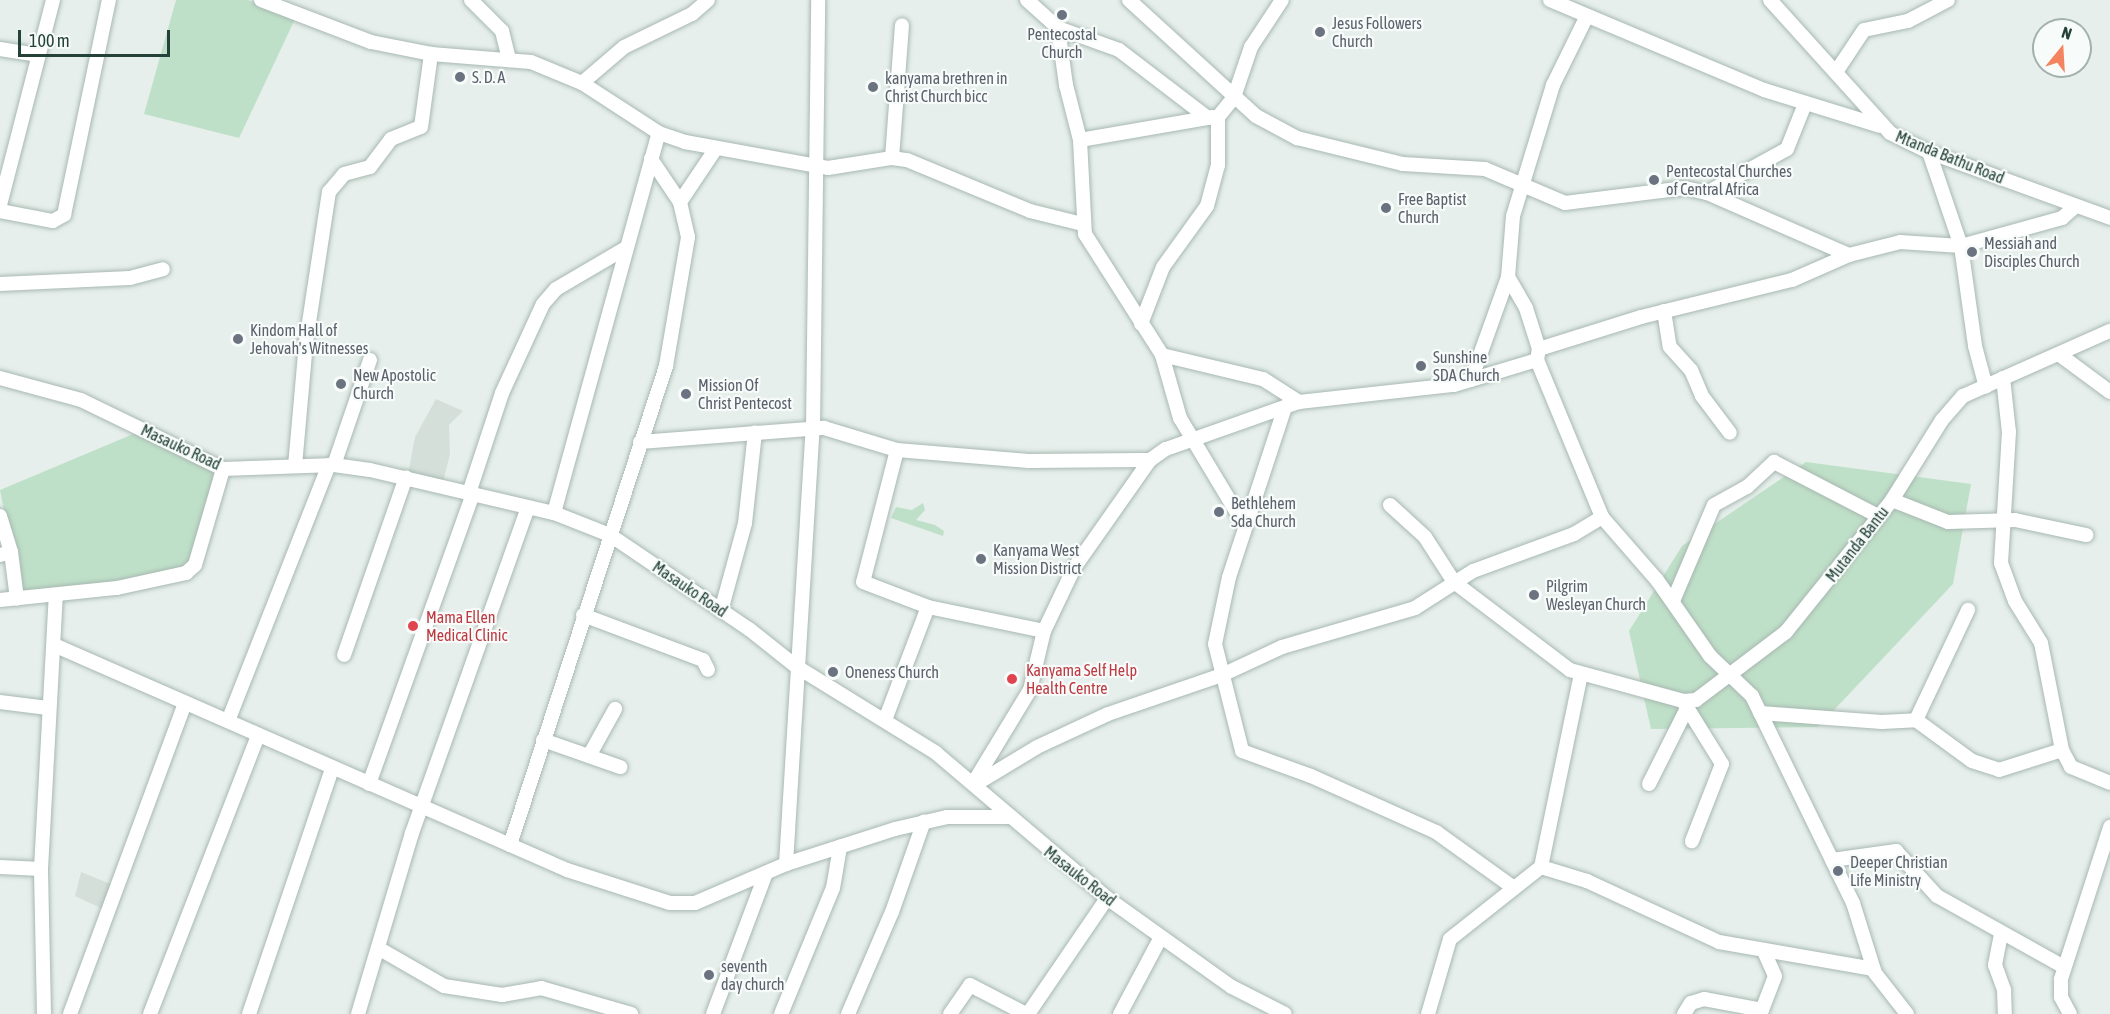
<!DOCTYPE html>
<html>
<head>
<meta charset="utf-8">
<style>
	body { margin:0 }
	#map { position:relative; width:2110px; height:1014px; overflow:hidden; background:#e6efeb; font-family:"Asap Condensed",sans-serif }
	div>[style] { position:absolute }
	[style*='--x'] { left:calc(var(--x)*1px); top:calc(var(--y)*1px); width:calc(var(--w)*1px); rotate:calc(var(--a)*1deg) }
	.built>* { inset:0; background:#d4dfda }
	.green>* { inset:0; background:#bfe0c8 }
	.roads { filter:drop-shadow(0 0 2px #a8b8b2) drop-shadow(0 0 2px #a8b8b2) }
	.minor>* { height:14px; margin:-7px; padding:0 7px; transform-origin:7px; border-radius:7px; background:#fff }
	.dots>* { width:16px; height:16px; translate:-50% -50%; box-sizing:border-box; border:3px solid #f7fbf9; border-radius:50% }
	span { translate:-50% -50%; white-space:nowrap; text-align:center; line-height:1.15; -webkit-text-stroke:4.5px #f7fbf9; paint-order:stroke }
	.worship-label { font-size:16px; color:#5b616d }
	.left { translate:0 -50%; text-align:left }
	.street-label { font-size:16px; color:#24423a }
	.health-label { font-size:16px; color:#be3a42 }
	.north { position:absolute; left:2032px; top:18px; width:60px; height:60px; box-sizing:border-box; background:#f7fbf9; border:2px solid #a3b1ad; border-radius:50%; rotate:18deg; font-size:16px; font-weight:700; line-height:24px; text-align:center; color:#24423a }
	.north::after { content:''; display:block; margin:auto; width:21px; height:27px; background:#f4845f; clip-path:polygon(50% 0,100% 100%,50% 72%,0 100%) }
	.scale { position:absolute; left:18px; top:30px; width:152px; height:27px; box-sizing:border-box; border:3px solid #24423a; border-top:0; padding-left:8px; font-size:18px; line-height:21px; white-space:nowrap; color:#24423a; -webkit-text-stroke:4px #f7fbf9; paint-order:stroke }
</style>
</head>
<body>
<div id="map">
	<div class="built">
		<i style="clip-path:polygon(436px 399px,463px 411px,449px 425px,450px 454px,443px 482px,408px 474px,415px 437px)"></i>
		<i style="clip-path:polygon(81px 872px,113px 885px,103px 909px,75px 896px)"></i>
	</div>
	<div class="green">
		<i style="clip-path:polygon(176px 0,248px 0,295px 19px,239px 138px,144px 114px)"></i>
		<i style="clip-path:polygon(138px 432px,219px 471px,187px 568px,164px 577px,20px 595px,0 490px)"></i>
		<i style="clip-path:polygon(1806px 462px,1971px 484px,1953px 584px,1818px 727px,1651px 729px,1629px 631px,1682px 546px)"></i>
		<i style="clip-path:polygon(923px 503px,925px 510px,916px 520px,935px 525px,944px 531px,943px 536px,891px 518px,896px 507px,912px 510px)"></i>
	</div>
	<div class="roads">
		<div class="minor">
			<i style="--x:261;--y:0;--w:118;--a:20.9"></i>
			<i style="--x:371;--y:42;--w:61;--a:11.3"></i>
			<i style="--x:431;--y:54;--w:100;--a:4.6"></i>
			<i style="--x:531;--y:62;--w:55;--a:22.4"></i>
			<i style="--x:582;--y:83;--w:92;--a:33"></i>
			<i style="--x:659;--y:133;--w:28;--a:19"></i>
			<i style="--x:685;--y:142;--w:145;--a:10.3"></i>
			<i style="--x:828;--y:168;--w:65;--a:-8.9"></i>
			<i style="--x:892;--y:158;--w:15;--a:8"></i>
			<i style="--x:907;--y:160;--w:133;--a:22.5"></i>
			<i style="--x:1030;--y:211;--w:54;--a:14"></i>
			<i style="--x:471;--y:0;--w:44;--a:45"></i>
			<i style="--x:502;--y:31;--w:30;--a:76"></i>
			<i style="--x:1027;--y:0;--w:42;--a:42.1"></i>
			<i style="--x:1058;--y:28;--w:65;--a:19.8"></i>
			<i style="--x:1119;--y:50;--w:112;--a:37.4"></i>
			<i style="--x:1129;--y:0;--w:172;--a:42.4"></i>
			<i style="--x:1256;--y:116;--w:47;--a:28.2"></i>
			<i style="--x:1297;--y:138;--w:109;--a:13.8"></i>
			<i style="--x:1403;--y:164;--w:82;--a:3.5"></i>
			<i style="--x:1485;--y:169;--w:87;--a:23"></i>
			<i style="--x:1565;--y:203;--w:121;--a:-7.1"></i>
			<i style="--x:1685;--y:188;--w:23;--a:13"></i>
			<i style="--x:1707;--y:193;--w:155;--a:23.6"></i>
			<i style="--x:1550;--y:0;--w:232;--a:22.8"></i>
			<i style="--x:1764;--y:90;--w:121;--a:17.2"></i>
			<i style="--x:1770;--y:0;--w:179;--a:47.9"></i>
			<i style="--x:1890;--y:133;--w:43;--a:26"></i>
			<i style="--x:1929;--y:152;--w:193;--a:20"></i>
			<i style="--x:1058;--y:28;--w:58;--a:82"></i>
			<i style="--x:1066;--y:85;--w:57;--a:75.7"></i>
			<i style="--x:1080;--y:140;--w:94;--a:87"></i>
			<i style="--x:1085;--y:234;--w:143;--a:57.5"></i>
			<i style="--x:1162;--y:355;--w:66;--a:74.1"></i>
			<i style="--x:1180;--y:418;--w:126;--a:59"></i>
			<i style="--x:0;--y:49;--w:39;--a:9"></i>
			<i style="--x:1836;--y:72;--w:50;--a:-56.3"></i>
			<i style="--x:1864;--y:30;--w:45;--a:-11.6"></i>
			<i style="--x:1908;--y:21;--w:45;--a:-27.7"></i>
			<i style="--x:582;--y:83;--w:55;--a:-40.6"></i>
			<i style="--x:624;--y:47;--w:76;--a:-25.9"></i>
			<i style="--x:692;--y:14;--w:21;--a:-41"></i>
			<i style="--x:1080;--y:140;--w:135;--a:-9.8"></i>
			<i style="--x:1929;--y:152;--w:99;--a:71.2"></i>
			<i style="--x:1961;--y:246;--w:101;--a:82"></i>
			<i style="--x:1975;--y:346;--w:42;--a:75"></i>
			<i style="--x:892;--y:158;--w:133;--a:-85.7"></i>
			<i style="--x:1707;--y:193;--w:91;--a:-28.8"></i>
			<i style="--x:1787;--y:149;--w:48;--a:-68.2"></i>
			<i style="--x:680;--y:202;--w:63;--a:-56.1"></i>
			<i style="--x:0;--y:205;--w:212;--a:-75.5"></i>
			<i style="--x:0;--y:211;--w:54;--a:10.7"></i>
			<i style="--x:53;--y:221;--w:13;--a:-29"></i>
			<i style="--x:64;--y:215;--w:220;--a:-78.2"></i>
			<i style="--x:0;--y:284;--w:130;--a:-2.6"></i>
			<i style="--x:130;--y:278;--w:34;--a:-15"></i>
			<i style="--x:1664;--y:311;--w:36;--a:81"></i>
			<i style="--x:1670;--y:347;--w:31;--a:48"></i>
			<i style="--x:1691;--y:370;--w:28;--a:67"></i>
			<i style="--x:1702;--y:396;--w:46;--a:52.9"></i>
			<i style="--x:1141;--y:324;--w:61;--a:-68.9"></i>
			<i style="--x:1163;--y:267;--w:75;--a:-54.2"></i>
			<i style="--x:1207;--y:206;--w:42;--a:-75"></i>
			<i style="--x:1218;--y:165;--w:48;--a:-90"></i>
			<i style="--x:1218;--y:117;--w:26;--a:-51"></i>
			<i style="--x:1234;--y:97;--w:53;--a:-71.2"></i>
			<i style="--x:1251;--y:47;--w:56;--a:-56.6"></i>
			<i style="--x:1539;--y:349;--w:43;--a:-107.6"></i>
			<i style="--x:1526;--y:308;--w:36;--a:-120"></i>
			<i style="--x:1508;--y:277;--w:61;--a:-85.3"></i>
			<i style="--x:1513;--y:216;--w:137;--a:-73"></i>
			<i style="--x:1553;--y:85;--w:77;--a:-63.8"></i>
			<i style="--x:1162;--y:355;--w:104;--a:13.4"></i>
			<i style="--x:1263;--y:379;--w:43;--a:32.6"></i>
			<i style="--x:2060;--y:355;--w:62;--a:36.5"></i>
			<i style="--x:1537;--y:360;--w:170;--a:67.5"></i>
			<i style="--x:1602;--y:517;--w:84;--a:48.9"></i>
			<i style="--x:1657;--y:580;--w:93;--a:55.1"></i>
			<i style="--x:1710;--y:656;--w:58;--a:43.6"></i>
			<i style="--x:1752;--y:696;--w:230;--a:64"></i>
			<i style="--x:1853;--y:903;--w:73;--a:72.6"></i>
			<i style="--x:1875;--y:973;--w:52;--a:52"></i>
			<i style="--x:0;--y:378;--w:84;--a:15.2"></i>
			<i style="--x:81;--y:400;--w:158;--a:25.9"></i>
			<i style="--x:223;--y:469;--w:111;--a:-2.1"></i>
			<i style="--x:334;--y:465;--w:36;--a:8"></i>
			<i style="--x:370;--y:470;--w:189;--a:13.2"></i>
			<i style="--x:554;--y:513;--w:60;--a:21.4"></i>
			<i style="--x:610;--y:535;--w:168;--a:34.1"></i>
			<i style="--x:749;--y:629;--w:61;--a:38.4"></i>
			<i style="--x:797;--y:667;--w:163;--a:31.7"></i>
			<i style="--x:936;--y:753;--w:224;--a:40.3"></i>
			<i style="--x:1107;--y:898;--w:153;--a:35.5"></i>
			<i style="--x:1232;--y:987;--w:59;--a:27"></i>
			<i style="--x:2003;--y:378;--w:54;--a:83.7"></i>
			<i style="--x:2009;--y:432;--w:131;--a:93.5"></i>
			<i style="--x:2001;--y:563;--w:40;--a:69.8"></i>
			<i style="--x:2015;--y:601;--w:49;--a:58.2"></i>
			<i style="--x:2041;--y:643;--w:109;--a:78.9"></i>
			<i style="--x:2062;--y:750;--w:19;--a:62"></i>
			<i style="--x:2071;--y:767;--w:42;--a:22.3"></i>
			<i style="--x:1471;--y:380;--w:109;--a:-70.2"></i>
			<i style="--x:1285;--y:407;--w:179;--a:108.2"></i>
			<i style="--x:1229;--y:577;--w:68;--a:101.8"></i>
			<i style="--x:1215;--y:644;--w:110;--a:75.8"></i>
			<i style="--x:1242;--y:751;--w:73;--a:19.9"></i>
			<i style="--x:1311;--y:776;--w:137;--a:24.1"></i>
			<i style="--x:1436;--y:832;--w:96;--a:35.7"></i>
			<i style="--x:640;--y:442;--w:185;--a:-4.4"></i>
			<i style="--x:824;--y:428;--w:76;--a:16.8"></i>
			<i style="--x:897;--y:450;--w:132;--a:4.8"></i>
			<i style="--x:1029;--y:461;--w:121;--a:-0.5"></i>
			<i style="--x:897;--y:450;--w:136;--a:104.4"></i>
			<i style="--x:863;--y:582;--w:70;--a:21"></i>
			<i style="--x:334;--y:465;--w:111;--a:-71.1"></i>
			<i style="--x:295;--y:466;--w:124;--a:-84.9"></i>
			<i style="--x:306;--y:342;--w:152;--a:-81.3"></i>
			<i style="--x:329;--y:192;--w:23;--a:-50"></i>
			<i style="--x:344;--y:174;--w:27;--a:-15"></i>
			<i style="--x:370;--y:167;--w:35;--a:-53"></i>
			<i style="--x:391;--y:139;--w:32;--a:-22"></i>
			<i style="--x:421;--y:127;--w:74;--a:-82.2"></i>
			<i style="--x:469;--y:493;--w:105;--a:-71.7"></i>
			<i style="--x:502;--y:393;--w:98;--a:-65.3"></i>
			<i style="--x:543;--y:304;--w:20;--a:-49"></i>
			<i style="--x:556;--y:289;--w:81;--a:-30.4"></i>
			<i style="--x:1892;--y:500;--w:60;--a:21.4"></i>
			<i style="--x:1948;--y:522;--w:67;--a:-1.7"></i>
			<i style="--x:2015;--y:520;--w:73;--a:11.9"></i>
			<i style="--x:1390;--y:505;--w:47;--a:42.4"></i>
			<i style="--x:1425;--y:537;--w:54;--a:57.2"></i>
			<i style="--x:1454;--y:582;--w:146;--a:37.2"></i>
			<i style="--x:1570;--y:670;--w:117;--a:15.3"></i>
			<i style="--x:1683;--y:701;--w:13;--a:-4"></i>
			<i style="--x:1696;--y:700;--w:113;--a:-37.1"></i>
			<i style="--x:1786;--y:632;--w:169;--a:-51.2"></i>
			<i style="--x:1892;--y:500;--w:94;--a:-58"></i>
			<i style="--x:1942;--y:420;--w:32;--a:-49"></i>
			<i style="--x:1963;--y:396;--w:161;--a:-23.9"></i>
			<i style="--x:554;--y:513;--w:394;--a:-74.6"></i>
			<i style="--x:0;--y:516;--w:38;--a:73"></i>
			<i style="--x:0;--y:555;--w:11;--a:-15"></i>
			<i style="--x:11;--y:552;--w:47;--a:82.7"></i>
			<i style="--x:0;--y:600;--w:118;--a:-5.9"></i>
			<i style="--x:117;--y:588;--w:71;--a:-12.3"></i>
			<i style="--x:186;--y:573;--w:12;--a:-42"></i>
			<i style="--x:195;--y:565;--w:100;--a:-73.7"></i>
			<i style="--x:1673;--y:601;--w:104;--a:-66.9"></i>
			<i style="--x:1714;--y:505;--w:38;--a:-29"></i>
			<i style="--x:1747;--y:487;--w:37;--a:-43"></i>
			<i style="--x:1774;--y:462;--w:117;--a:27.4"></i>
			<i style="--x:721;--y:611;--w:91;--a:-74.7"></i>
			<i style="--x:745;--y:523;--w:91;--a:-83.7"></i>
			<i style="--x:583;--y:615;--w:128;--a:20.6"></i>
			<i style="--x:703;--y:660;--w:11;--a:63"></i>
			<i style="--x:54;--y:645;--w:560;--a:23.68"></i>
			<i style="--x:567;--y:870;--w:108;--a:17.8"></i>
			<i style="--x:670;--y:903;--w:25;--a:0"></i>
			<i style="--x:695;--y:903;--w:99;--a:-23.2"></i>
			<i style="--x:786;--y:864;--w:114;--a:-17.8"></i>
			<i style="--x:895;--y:829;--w:53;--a:-13"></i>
			<i style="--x:947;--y:817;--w:62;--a:0"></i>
			<i style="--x:344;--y:655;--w:188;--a:-70.8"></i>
			<i style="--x:1683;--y:701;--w:74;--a:58.2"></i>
			<i style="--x:1722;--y:764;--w:83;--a:111.3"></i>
			<i style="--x:0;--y:702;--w:48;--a:7.1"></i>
			<i style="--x:1760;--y:713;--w:122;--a:4.2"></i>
			<i style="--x:1882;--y:722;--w:34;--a:-3"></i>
			<i style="--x:1916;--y:720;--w:69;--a:36.2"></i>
			<i style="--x:1972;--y:761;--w:28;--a:18"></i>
			<i style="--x:1999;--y:770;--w:66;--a:-17.6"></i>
			<i style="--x:885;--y:720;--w:121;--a:-69.2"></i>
			<i style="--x:928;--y:607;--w:118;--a:11.7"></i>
			<i style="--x:1916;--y:720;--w:122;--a:-64.7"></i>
			<i style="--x:228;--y:721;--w:275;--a:-68.5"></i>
			<i style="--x:543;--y:740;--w:82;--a:19.3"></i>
			<i style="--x:589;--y:756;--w:54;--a:-61"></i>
			<i style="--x:974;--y:782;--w:108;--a:-58.7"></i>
			<i style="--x:1030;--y:690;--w:61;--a:-76.7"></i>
			<i style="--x:1044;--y:631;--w:70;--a:-64.5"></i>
			<i style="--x:1074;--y:568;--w:132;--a:-54.9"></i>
			<i style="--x:1150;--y:460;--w:19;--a:-35"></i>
			<i style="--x:1166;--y:449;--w:141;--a:-19.5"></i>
			<i style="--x:1299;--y:402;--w:156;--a:-6.3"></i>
			<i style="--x:1454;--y:385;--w:87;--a:-16.8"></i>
			<i style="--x:1537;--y:360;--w:11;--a:-80"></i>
			<i style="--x:1539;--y:349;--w:107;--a:-17.4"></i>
			<i style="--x:1641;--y:317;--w:155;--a:-13.8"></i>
			<i style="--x:1792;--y:280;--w:62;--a:-23.7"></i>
			<i style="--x:1849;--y:255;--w:53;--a:-14.3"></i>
			<i style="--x:1900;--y:242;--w:61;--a:3.8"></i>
			<i style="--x:1961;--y:246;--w:105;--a:-15.5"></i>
			<i style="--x:2062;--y:218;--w:18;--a:-41"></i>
			<i style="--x:369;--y:784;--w:308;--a:-70.3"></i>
			<i style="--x:976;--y:784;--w:71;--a:-31.2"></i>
			<i style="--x:1037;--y:747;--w:78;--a:-24.9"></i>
			<i style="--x:1108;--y:714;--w:120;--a:-18.9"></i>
			<i style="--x:1222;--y:675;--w:66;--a:-25"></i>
			<i style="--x:1282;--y:647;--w:139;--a:-16.3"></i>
			<i style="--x:1415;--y:608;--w:69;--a:-32.5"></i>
			<i style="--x:1473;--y:571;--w:108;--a:-20.1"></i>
			<i style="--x:1574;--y:534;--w:33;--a:-31"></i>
			<i style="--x:1649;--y:784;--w:83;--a:-63.4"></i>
			<i style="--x:510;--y:845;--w:504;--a:-71.96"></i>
			<i style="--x:666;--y:366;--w:131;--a:-80.3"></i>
			<i style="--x:688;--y:237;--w:36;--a:-103"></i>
			<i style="--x:680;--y:202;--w:52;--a:-124"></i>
			<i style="--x:1832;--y:860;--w:65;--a:-8"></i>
			<i style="--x:1896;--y:851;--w:61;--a:47.7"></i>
			<i style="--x:1937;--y:896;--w:145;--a:29.2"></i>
			<i style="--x:786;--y:864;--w:437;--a:-86.5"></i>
			<i style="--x:813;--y:428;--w:428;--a:-89.3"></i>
			<i style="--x:0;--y:867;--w:41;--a:2.8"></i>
			<i style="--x:1541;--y:867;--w:48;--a:16.9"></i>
			<i style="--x:1587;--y:881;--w:145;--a:24.8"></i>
			<i style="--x:1719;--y:942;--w:157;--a:9.9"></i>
			<i style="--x:2001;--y:934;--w:32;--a:101"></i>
			<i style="--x:1995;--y:965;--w:27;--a:70"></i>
			<i style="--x:2004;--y:990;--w:24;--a:88"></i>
			<i style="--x:378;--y:948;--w:76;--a:29.9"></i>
			<i style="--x:444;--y:986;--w:59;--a:8.8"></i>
			<i style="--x:502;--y:995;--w:40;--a:-10"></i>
			<i style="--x:541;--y:988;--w:94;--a:16.1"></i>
			<i style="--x:44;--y:1014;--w:145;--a:-91.2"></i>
			<i style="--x:41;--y:869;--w:274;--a:-86.9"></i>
			<i style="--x:70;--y:1014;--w:332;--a:-69.7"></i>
			<i style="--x:150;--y:1014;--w:298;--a:-68.8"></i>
			<i style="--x:249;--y:1014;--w:259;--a:-71.3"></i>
			<i style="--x:358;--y:1014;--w:189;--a:-73.4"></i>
			<i style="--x:412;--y:833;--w:345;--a:-70.4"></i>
			<i style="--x:713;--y:1014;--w:151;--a:-69.4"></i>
			<i style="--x:781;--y:1014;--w:136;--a:-67.6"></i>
			<i style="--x:833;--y:888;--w:42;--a:-80.3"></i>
			<i style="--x:848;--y:1014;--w:111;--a:-66.7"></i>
			<i style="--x:892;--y:912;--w:96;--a:-70.6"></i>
			<i style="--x:950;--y:1014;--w:35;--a:-55"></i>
			<i style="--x:970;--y:985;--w:63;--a:27.4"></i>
			<i style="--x:1028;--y:1014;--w:140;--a:-55.7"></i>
			<i style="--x:1120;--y:1014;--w:87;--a:-62"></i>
			<i style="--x:1428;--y:1014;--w:78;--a:-73.7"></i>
			<i style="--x:1450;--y:939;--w:116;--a:-38.4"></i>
			<i style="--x:1541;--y:867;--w:197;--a:-78.3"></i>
			<i style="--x:1684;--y:1014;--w:13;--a:-58"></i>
			<i style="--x:1691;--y:1003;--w:14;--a:-17"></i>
			<i style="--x:1704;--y:999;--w:59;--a:10.7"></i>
			<i style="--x:1762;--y:1010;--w:36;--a:-69"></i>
			<i style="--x:1775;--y:976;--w:24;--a:-114"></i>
			<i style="--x:2070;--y:1014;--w:19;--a:-118"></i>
			<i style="--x:2061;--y:997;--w:18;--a:-90"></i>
			<i style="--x:2061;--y:979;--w:160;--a:-72.1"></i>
		</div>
	</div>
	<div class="dots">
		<i style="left:1062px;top:15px;background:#6b7280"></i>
		<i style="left:1320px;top:32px;background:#6b7280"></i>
		<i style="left:460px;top:77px;background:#6b7280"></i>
		<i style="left:873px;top:87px;background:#6b7280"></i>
		<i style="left:1654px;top:180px;background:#6b7280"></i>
		<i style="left:1386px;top:208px;background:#6b7280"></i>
		<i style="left:1972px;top:252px;background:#6b7280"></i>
		<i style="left:238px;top:339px;background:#6b7280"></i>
		<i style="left:1421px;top:366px;background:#6b7280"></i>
		<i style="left:341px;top:384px;background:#6b7280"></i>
		<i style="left:686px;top:394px;background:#6b7280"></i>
		<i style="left:1219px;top:512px;background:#6b7280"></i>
		<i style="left:981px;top:559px;background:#6b7280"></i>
		<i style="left:1534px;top:595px;background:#6b7280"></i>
		<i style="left:413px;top:626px;background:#e0444e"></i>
		<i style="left:833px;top:672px;background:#6b7280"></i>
		<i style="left:1012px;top:679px;background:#e0444e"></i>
		<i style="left:1838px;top:871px;background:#6b7280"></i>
		<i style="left:709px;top:975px;background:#6b7280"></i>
	</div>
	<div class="worship-label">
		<span class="left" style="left:1332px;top:32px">Jesus Followers<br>Church</span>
		<span style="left:1062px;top:43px">Pentecostal<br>Church</span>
		<span class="left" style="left:472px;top:77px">S. D. A</span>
		<span class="left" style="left:885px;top:87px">kanyama brethren in<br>Christ Church bicc</span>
		<span class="left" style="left:1666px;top:180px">Pentecostal Churches<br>of Central Africa</span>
		<span class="left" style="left:1398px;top:208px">Free Baptist<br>Church</span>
		<span class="left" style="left:1984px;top:252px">Messiah and<br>Disciples Church</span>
		<span class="left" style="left:250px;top:339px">Kindom Hall of<br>Jehovah's Witnesses</span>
		<span class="left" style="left:1433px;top:366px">Sunshine<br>SDA Church</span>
		<span class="left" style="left:353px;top:384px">New Apostolic<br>Church</span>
		<span class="left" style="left:698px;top:394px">Mission Of<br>Christ Pentecost</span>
		<span class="left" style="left:1231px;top:512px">Bethlehem<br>Sda Church</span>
		<span class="left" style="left:993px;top:559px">Kanyama West<br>Mission District</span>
		<span class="left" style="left:1546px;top:595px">Pilgrim<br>Wesleyan Church</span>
		<span class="left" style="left:845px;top:672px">Oneness Church</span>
		<span class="left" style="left:1850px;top:871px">Deeper Christian<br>Life Ministry</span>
		<span class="left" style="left:721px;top:975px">seventh<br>day church</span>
	</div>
	<div class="street-label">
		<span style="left:1950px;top:157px;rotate:22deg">Mtanda Bathu Road</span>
		<span style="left:181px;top:447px;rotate:25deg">Masauko Road</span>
		<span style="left:1857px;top:544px;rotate:-52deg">Mutanda Bantu</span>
		<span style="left:690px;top:589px;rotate:34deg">Masauko Road</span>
		<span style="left:1080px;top:876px;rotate:38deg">Masauko Road</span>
	</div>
	<div class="health-label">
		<span class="left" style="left:426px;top:626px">Mama Ellen<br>Medical Clinic</span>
		<span class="left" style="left:1026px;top:679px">Kanyama Self Help<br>Health Centre</span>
	</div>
	<div class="north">N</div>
	<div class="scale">100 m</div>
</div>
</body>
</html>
